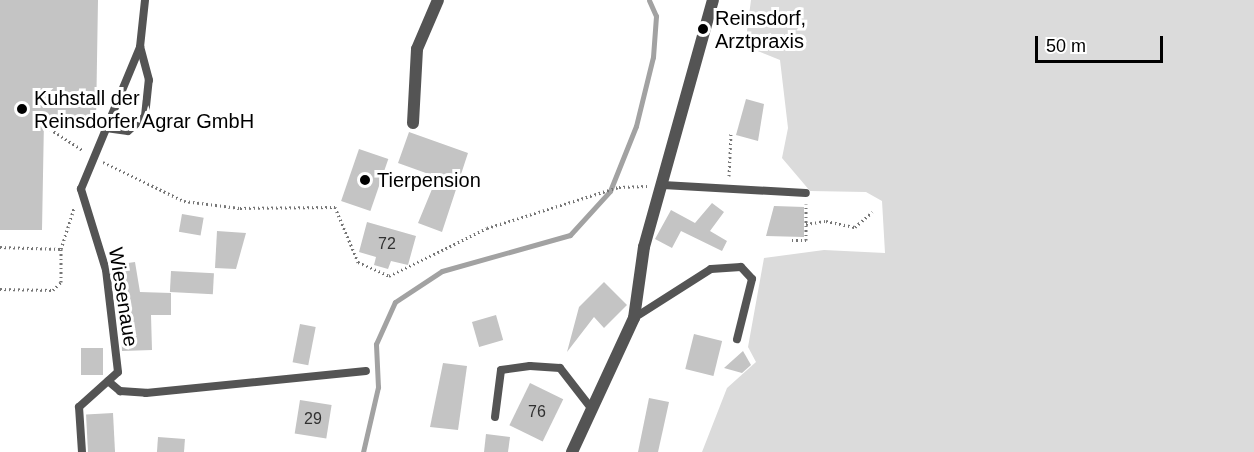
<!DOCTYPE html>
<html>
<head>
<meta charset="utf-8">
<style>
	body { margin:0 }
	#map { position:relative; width:1254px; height:452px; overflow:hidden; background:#fff; font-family:Helvetica,sans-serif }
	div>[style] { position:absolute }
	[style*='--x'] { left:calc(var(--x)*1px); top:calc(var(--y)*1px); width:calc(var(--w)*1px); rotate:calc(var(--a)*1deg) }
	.green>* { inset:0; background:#dbdbdb }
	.stream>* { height:5px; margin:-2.5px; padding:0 2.5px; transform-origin:2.5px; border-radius:2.5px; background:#a2a2a2 }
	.building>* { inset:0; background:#c4c4c4; transform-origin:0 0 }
	.path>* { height:3px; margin-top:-1.5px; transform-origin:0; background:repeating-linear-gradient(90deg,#767676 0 1.5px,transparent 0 4.5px) }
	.service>* { height:8px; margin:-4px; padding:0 4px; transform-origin:4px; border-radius:4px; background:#545454 }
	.minor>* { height:12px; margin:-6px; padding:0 6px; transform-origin:6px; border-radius:6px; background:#545454 }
	.dots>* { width:16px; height:16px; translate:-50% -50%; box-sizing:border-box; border:3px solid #fff; border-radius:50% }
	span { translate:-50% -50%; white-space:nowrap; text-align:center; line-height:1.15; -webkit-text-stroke:6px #fff; paint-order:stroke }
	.number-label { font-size:16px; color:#313131 }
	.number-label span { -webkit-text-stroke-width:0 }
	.poi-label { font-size:20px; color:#000 }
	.left { translate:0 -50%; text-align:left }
	.street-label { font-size:20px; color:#000 }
	.scale { position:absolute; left:1035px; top:36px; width:128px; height:27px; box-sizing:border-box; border:3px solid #000; border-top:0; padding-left:8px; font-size:18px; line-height:21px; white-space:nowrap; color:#000; -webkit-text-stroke:4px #fff; paint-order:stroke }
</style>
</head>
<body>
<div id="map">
	<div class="green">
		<i style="clip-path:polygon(751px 0,1254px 0,1254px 452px,702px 452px,727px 388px,756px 362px,748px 347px,764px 258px,824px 250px,885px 253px,882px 201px,866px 192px,810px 191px,782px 158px,788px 128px,780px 60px,745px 46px)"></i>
	</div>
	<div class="stream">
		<i style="--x:363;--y:452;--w:67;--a:-77"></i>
		<i style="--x:378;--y:387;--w:43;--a:-92.7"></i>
		<i style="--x:376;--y:344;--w:46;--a:-65.7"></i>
		<i style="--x:395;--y:302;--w:56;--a:-33.4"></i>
		<i style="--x:442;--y:271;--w:133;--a:-15.7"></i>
		<i style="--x:570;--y:235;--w:59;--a:-47.7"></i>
		<i style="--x:610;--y:191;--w:70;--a:-68.2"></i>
		<i style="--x:636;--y:126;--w:71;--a:-76.2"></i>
		<i style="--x:653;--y:57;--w:41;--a:-85.8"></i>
		<i style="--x:656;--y:16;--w:17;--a:-114"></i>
	</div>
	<div class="building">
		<i style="clip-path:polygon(0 0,98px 0,96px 121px,44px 120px,42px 230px,0 230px)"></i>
		<i style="clip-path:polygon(746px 99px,764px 104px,758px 141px,736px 135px)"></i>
		<i style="clip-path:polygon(409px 132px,468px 153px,442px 232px,418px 223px,437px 177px,398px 163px)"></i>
		<i style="left:359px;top:149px;width:31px;height:55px;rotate:19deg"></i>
		<i style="clip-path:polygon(712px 203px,724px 212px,710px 231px,727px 241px,722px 251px,681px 231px,672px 248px,655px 239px,671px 210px,695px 223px)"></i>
		<i style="clip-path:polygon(774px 206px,804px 207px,804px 237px,766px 236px)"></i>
		<i style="left:182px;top:214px;width:22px;height:18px;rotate:10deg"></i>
		<i style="clip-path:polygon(367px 222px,416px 236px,408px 265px,391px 261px,388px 269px,374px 265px,376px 257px,359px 252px)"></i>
		<i style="clip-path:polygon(217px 231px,246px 233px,236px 269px,215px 268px)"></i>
		<i style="clip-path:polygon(135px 262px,140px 292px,171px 293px,171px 315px,151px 315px,152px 350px,122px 351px,119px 298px,126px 298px,121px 264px)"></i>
		<i style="left:171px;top:271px;width:43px;height:21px;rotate:3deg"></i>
		<i style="clip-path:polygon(604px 282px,627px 305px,604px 328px,594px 317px,567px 352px,579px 307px)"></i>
		<i style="left:496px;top:315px;width:26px;height:25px;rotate:74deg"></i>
		<i style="left:300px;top:324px;width:16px;height:39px;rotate:11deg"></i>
		<i style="left:694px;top:334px;width:29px;height:36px;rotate:14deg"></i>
		<i style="left:81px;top:348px;width:22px;height:27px"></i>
		<i style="clip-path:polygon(743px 351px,751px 365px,742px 373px,724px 368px)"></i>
		<i style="clip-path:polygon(443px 363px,467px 366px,458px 430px,430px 427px)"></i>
		<i style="left:530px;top:383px;width:37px;height:47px;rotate:26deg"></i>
		<i style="clip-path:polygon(649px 398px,669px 402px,664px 425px,658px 452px,638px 452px)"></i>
		<i style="left:300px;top:400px;width:32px;height:34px;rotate:9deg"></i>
		<i style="left:113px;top:413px;width:39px;height:27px;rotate:87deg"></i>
		<i style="clip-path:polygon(486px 434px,510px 437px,508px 452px,484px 452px)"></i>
		<i style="left:158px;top:437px;width:27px;height:15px;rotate:4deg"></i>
	</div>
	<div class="path">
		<i style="--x:50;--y:129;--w:40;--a:32.9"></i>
		<i style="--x:103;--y:162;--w:90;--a:25.7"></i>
		<i style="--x:184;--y:201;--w:56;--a:7.1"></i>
		<i style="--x:240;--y:208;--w:95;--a:-0.6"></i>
		<i style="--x:335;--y:207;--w:60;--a:67.3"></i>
		<i style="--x:358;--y:262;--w:34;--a:24"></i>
		<i style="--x:389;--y:276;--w:109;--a:-26.1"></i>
		<i style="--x:487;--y:228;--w:138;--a:-17.3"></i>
		<i style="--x:619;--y:187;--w:28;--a:-2"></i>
		<i style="--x:729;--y:176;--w:43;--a:-87.3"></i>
		<i style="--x:806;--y:224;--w:20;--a:-9"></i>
		<i style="--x:826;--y:221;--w:30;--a:12"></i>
		<i style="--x:855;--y:227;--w:23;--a:-41"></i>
		<i style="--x:792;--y:240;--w:14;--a:0"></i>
		<i style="--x:806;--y:240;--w:36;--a:-90"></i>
		<i style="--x:0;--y:247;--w:61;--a:1.9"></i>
		<i style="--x:61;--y:249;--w:43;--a:-72.4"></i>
		<i style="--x:0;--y:289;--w:53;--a:1.1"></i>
		<i style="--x:53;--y:290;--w:11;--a:-45"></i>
		<i style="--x:61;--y:282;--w:33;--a:-90"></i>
	</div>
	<div class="service">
		<i style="--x:106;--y:128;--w:22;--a:8"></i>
		<i style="--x:128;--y:131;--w:23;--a:-41"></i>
		<i style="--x:145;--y:116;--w:36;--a:-84"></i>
		<i style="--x:149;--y:80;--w:34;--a:-105"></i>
		<i style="--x:663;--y:185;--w:143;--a:3.2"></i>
		<i style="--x:634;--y:318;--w:91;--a:-32.5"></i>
		<i style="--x:711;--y:269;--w:30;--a:-4"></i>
		<i style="--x:741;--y:267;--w:16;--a:47"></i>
		<i style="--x:752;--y:279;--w:62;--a:104"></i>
		<i style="--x:108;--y:381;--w:16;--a:40"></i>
		<i style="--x:120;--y:391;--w:26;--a:4"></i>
		<i style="--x:146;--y:393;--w:221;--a:-5.7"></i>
		<i style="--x:495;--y:417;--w:47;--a:-82.7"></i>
		<i style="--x:501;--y:370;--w:29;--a:-8"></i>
		<i style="--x:530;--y:366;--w:30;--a:4"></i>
		<i style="--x:560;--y:368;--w:51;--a:52.2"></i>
		<i style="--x:82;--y:452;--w:45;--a:-93.8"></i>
		<i style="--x:79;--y:407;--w:52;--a:-41.9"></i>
		<i style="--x:118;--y:372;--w:103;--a:-96.7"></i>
		<i style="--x:106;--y:270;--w:85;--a:-107.2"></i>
		<i style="--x:81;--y:189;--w:154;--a:-67.4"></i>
		<i style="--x:140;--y:47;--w:47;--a:-83.9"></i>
	</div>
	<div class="minor">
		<i style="--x:413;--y:123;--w:74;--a:-86.9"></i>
		<i style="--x:417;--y:49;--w:53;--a:-66.8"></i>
		<i style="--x:572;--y:452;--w:148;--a:-65.2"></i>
		<i style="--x:634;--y:318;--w:72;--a:-82"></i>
		<i style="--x:644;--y:247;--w:256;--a:-74.4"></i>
	</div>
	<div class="dots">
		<i style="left:703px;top:29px;background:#000"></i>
		<i style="left:22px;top:109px;background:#000"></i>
		<i style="left:365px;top:180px;background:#000"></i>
	</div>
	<div class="number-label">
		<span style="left:387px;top:244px">72</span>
		<span style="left:537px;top:412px">76</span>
		<span style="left:313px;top:419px">29</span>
	</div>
	<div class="poi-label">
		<span class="left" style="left:715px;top:30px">Reinsdorf,<br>Arztpraxis</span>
		<span class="left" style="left:34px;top:110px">Kuhstall der<br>Reinsdorfer Agrar GmbH</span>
		<span class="left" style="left:377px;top:180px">Tierpension</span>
	</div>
	<div class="street-label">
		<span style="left:123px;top:297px;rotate:81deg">Wiesenaue</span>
	</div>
	<div class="scale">50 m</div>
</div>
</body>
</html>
